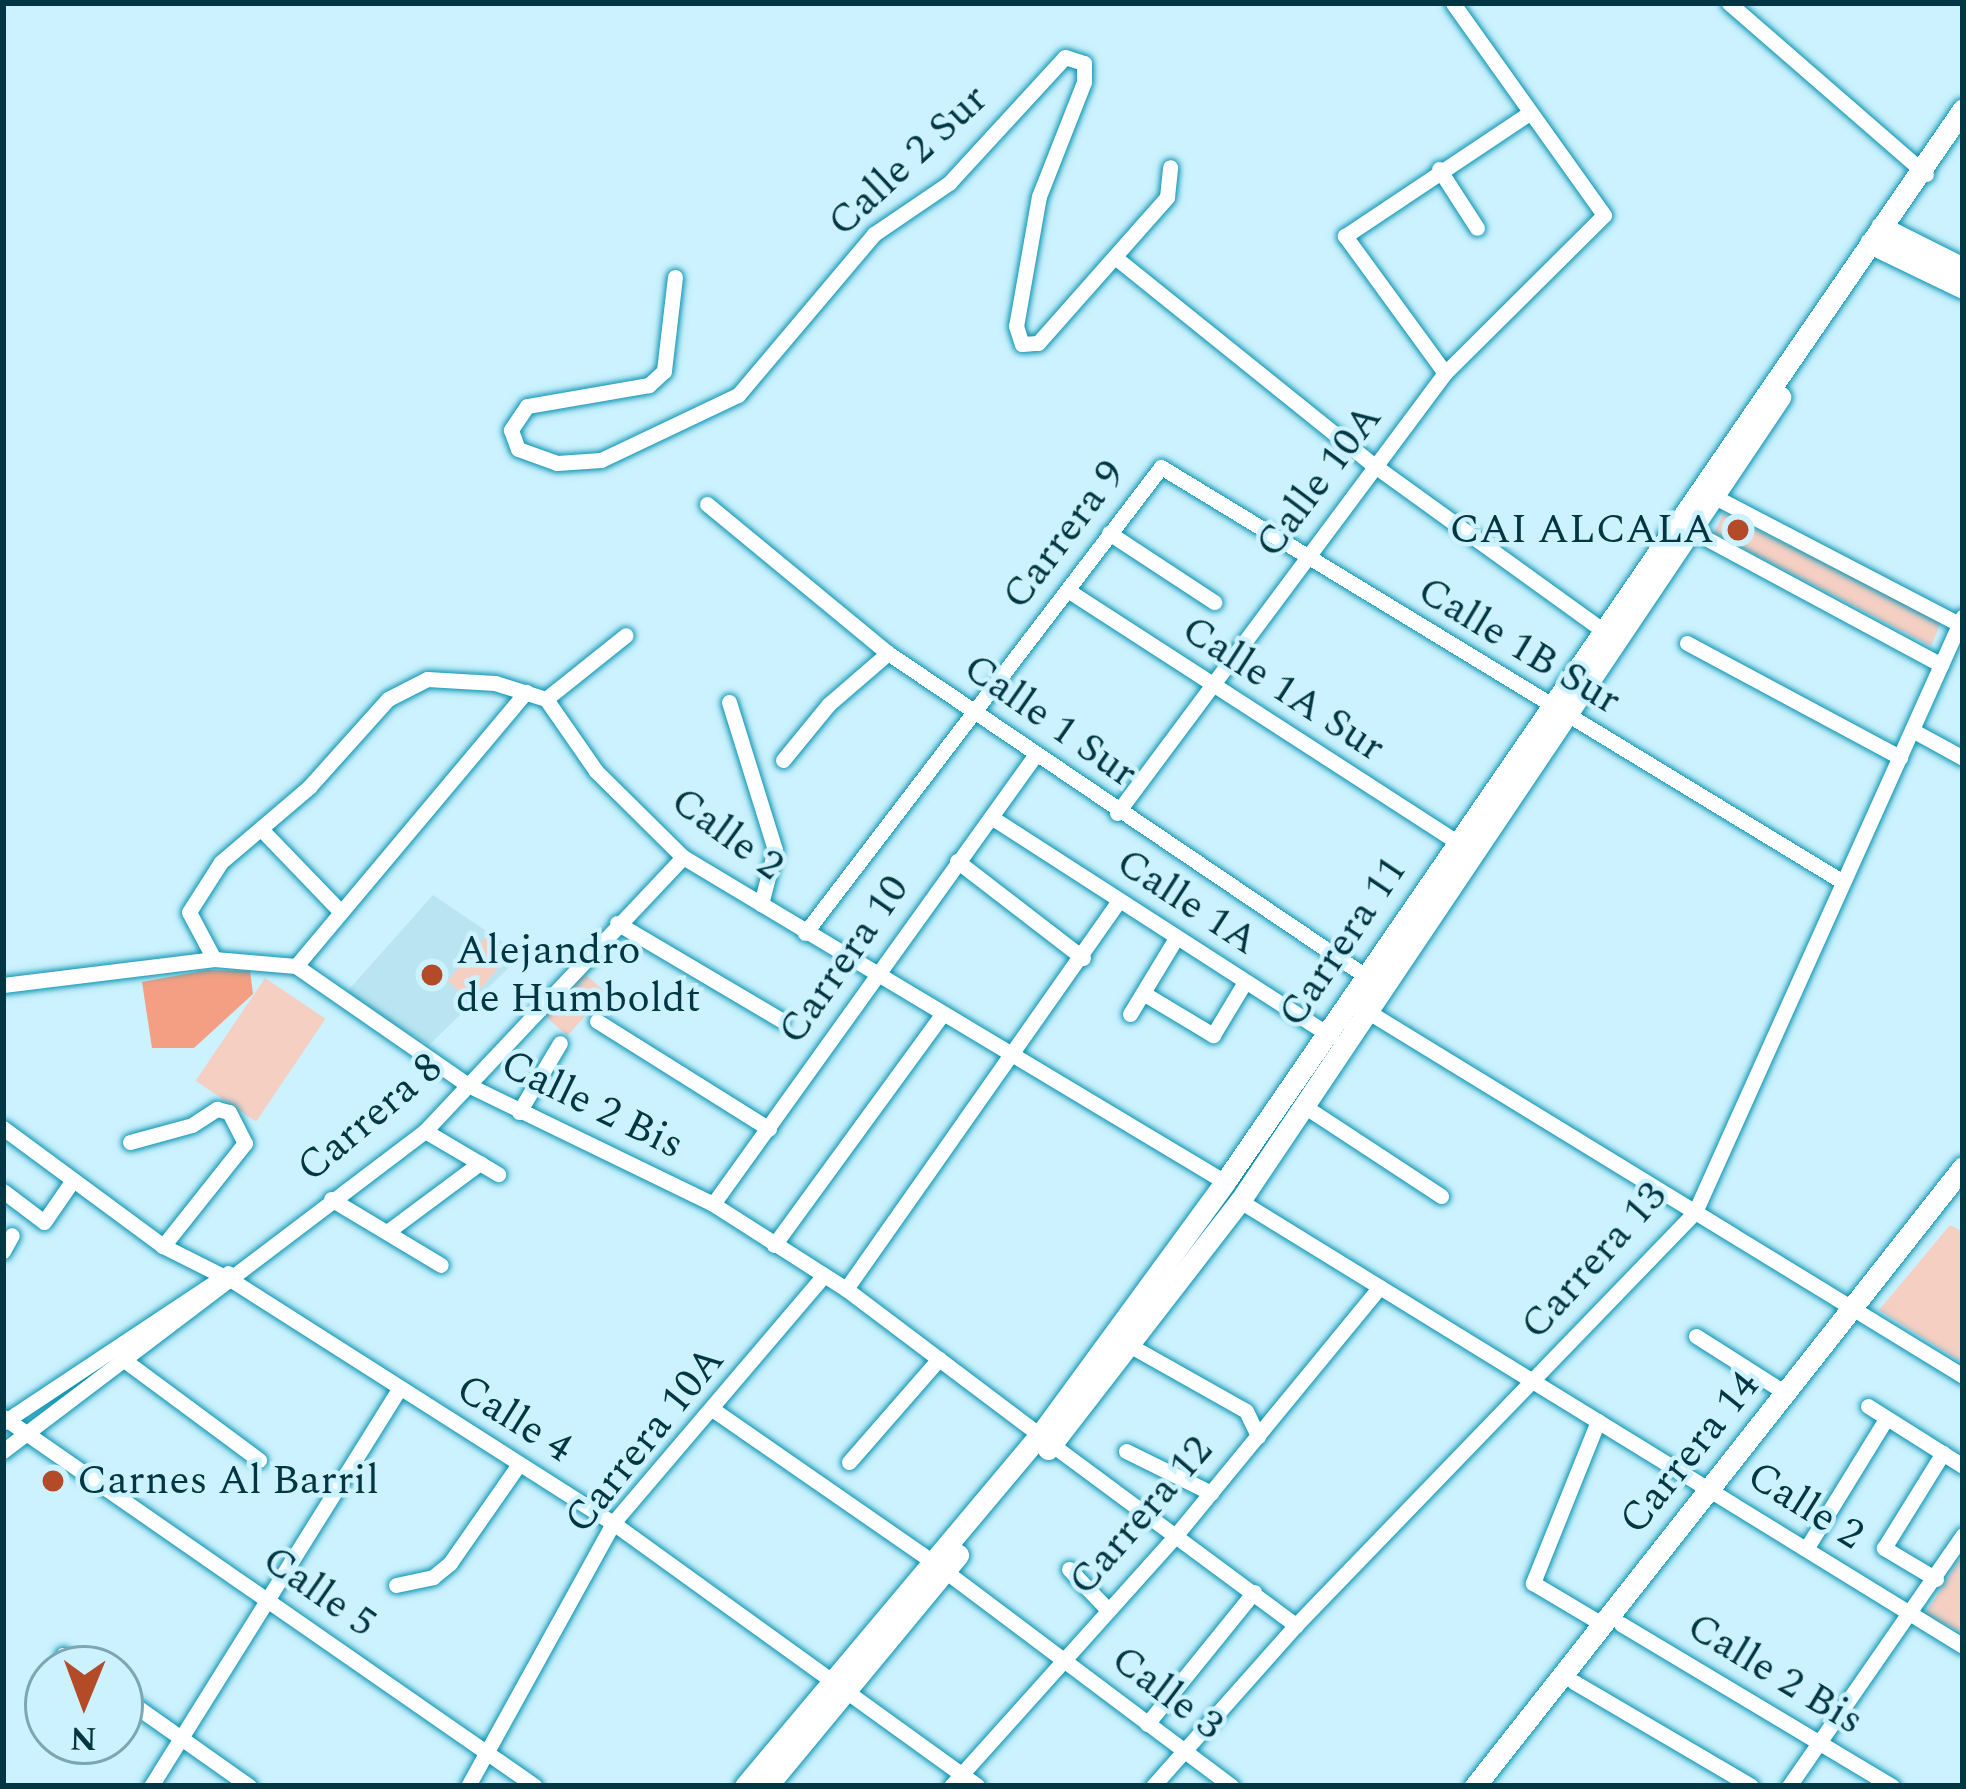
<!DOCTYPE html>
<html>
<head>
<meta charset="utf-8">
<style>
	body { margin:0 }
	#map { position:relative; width:1966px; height:1789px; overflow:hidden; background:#cbf2fe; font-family:Spectral,serif }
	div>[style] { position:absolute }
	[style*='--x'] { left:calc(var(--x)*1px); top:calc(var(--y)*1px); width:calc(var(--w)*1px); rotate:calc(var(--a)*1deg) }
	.built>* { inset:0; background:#bae4f1 }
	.green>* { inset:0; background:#f6cfc3; transform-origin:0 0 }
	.forest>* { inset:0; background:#f49f83 }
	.roads { filter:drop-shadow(0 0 3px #0992af) drop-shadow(0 0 3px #0992af) }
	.street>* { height:15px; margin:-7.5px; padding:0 7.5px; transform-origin:7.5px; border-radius:7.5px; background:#fff }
	.secondary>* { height:21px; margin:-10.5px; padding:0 10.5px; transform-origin:10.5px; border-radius:10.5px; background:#fff }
	.dots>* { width:33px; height:33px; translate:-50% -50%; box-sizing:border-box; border:6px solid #cbf2fe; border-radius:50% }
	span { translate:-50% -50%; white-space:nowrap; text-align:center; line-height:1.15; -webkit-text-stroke:9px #cbf2fe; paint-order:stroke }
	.street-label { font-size:42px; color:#023642 }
	.poi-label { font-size:42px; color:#023642 }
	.right { translate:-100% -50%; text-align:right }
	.left { translate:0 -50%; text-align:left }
	.frame { position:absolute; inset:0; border:6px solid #023642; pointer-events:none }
	.north { position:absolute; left:24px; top:1645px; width:120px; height:120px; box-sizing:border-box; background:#cbf2fe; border:3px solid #7ba7b3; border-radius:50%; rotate:181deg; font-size:33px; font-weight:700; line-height:48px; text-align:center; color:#023642 }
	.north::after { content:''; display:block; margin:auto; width:42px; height:54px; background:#b34b28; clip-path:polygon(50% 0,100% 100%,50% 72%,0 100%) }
</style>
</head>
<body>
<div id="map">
	<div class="built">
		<i style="clip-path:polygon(433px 895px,522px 955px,429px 1045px,345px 994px)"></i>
	</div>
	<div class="green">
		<i style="clip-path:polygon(1724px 513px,1941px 622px,1931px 646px,1714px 533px)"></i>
		<i style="left:488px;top:934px;width:30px;height:62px;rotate:41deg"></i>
		<i style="left:583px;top:972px;width:31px;height:58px;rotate:42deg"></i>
		<i style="left:265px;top:978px;width:73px;height:124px;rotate:34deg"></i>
		<i style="clip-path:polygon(1950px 1225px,1963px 1232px,1963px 1363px,1879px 1310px)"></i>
		<i style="clip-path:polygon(1963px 1554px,1963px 1633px,1925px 1614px)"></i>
	</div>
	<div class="forest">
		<i style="clip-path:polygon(207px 970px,250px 971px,253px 994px,194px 1048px,152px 1048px,142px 982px)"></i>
	</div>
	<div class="roads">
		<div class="street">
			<i style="--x:1729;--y:3;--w:261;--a:41"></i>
			<i style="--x:1439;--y:169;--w:70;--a:57.2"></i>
			<i style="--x:1116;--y:258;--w:332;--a:38.8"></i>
			<i style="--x:1375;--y:466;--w:279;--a:35.8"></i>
			<i style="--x:675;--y:277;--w:95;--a:96.7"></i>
			<i style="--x:664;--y:371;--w:21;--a:137"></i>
			<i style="--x:649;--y:385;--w:124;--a:170.2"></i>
			<i style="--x:527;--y:406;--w:29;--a:124"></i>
			<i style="--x:511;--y:430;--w:20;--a:70"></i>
			<i style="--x:518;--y:449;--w:41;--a:19.7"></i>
			<i style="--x:557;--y:463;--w:44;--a:-3.9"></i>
			<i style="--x:601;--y:460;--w:152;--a:-25.4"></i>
			<i style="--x:738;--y:395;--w:211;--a:-49.8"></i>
			<i style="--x:874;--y:234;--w:91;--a:-34.2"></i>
			<i style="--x:949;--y:183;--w:171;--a:-47.4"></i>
			<i style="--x:1065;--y:57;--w:20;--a:18"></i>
			<i style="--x:1084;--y:63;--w:19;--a:90"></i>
			<i style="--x:1084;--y:82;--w:123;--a:111.5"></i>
			<i style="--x:1039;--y:196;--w:132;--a:100"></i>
			<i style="--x:1016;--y:326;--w:19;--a:72"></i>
			<i style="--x:1022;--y:344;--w:16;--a:-4"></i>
			<i style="--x:1038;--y:343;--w:195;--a:-48.5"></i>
			<i style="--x:1167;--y:197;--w:30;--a:-84"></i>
			<i style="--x:1445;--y:373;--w:170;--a:-126.1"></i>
			<i style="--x:1345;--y:236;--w:220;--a:-33.7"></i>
			<i style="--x:1713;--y:496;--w:277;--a:27.5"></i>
			<i style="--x:707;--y:504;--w:234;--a:39.5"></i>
			<i style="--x:888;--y:653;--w:578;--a:34.07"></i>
			<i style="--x:1685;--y:527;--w:291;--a:28.3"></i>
			<i style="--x:1109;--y:533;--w:126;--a:33.3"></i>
			<i style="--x:1072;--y:593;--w:459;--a:32.9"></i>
			<i style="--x:1687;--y:643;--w:242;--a:28.2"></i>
			<i style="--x:546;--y:699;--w:102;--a:-38.7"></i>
			<i style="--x:729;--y:702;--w:155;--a:72.7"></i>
			<i style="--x:775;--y:850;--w:56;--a:104.5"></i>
			<i style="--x:1912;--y:730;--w:58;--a:28.8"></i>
			<i style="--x:783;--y:760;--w:72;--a:-50.6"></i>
			<i style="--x:829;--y:704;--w:78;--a:-40.8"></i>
			<i style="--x:1117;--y:813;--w:549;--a:-53.3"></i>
			<i style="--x:1445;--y:373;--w:224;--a:-44.8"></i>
			<i style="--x:1604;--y:215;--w:260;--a:-125.5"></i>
			<i style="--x:991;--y:817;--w:404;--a:32.8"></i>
			<i style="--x:261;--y:829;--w:115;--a:46.1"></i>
			<i style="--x:957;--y:861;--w:159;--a:37.6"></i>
			<i style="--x:617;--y:923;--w:191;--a:30.6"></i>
			<i style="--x:805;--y:933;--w:586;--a:-52.62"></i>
			<i style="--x:1161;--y:467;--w:798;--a:31.32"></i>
			<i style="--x:214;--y:959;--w:53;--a:-118"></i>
			<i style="--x:189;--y:912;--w:59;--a:-57.4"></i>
			<i style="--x:221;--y:862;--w:116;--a:-40.4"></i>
			<i style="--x:309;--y:787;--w:118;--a:-48.1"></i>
			<i style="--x:388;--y:699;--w:44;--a:-27.1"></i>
			<i style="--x:427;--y:679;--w:68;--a:3.4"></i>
			<i style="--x:495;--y:683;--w:53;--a:17.4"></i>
			<i style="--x:546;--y:699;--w:88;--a:55.2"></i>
			<i style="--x:596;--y:771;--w:122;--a:44.7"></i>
			<i style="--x:683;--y:857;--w:632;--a:30.95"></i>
			<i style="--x:296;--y:966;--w:358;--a:-50"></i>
			<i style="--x:3;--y:985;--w:213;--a:-7"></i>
			<i style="--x:214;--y:959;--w:82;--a:4.9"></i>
			<i style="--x:296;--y:966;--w:209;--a:34.7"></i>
			<i style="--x:468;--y:1085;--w:272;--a:25.9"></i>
			<i style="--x:713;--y:1204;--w:158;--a:32.6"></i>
			<i style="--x:846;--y:1289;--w:243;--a:37"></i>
			<i style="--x:1143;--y:993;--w:82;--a:31"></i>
			<i style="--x:1213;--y:1035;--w:62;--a:-58.9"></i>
			<i style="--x:1362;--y:1008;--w:705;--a:31.48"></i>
			<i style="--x:1130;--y:1014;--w:89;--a:-58.8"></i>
			<i style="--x:597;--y:1021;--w:203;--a:32.1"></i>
			<i style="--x:1304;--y:1106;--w:164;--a:33.3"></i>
			<i style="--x:519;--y:1112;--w:80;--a:-59.3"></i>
			<i style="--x:3;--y:1128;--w:199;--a:36.4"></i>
			<i style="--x:163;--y:1246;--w:78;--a:26.6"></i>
			<i style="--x:233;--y:1281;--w:451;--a:32.5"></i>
			<i style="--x:613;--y:1523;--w:449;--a:35.8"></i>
			<i style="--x:425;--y:1131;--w:85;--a:30.5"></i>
			<i style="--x:130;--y:1142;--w:64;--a:-15.3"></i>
			<i style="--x:192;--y:1125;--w:30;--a:-33"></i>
			<i style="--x:217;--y:1109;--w:12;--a:14"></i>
			<i style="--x:229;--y:1112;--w:35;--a:63"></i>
			<i style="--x:245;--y:1143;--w:132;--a:128.5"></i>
			<i style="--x:3;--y:1191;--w:51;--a:37.1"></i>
			<i style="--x:44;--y:1222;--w:51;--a:-55.4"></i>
			<i style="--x:331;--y:1199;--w:128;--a:31"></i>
			<i style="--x:1240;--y:1201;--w:849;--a:31.61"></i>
			<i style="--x:713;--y:1204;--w:550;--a:-54.32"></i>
			<i style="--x:387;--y:1232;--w:116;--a:-36.6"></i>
			<i style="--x:774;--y:1245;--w:285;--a:-53.9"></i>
			<i style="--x:3;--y:1251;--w:18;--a:-61"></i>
			<i style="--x:846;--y:1289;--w:473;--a:-54.9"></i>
			<i style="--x:1696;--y:1336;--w:108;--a:32.5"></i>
			<i style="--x:1129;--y:1345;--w:134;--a:29.4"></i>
			<i style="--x:1246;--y:1411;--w:28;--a:64"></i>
			<i style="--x:124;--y:1360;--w:168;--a:36.5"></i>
			<i style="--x:1868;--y:1406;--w:112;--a:32.3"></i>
			<i style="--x:715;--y:1411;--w:265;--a:34.7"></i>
			<i style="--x:3;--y:1417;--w:647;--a:34.75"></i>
			<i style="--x:1598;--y:1421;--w:175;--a:111.9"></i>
			<i style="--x:1533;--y:1583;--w:80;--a:30.7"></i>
			<i style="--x:4;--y:1422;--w:269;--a:-33.6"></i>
			<i style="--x:1051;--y:1444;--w:305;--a:36.5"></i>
			<i style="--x:3;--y:1451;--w:530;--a:-37.17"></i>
			<i style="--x:425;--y:1131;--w:376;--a:-46.7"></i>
			<i style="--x:1126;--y:1451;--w:95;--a:26.3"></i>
			<i style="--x:849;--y:1462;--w:137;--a:-48.9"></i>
			<i style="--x:1806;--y:1549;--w:153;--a:-58.4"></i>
			<i style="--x:1069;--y:1569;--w:57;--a:46.4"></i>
			<i style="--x:945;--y:1571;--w:358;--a:36.9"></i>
			<i style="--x:1936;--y:1579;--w:61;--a:-149.2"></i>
			<i style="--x:1884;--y:1548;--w:112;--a:-58.2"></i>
			<i style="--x:396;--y:1585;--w:38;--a:-12"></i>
			<i style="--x:433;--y:1577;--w:22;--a:-39"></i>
			<i style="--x:450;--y:1563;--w:121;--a:-55.1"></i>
			<i style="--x:1621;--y:1624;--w:316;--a:30.9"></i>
			<i style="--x:63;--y:1655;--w:24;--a:35"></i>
			<i style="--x:1574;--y:1682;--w:205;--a:30.4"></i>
			<i style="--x:120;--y:1695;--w:158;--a:35.2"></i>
			<i style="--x:1147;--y:1724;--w:170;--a:-51"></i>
			<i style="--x:151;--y:1786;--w:468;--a:-58"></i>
			<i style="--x:468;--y:1786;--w:300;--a:-61.1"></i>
			<i style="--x:613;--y:1523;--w:324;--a:-49.6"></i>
			<i style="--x:951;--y:1786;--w:337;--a:-48.1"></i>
			<i style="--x:1176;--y:1535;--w:321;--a:-50.6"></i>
			<i style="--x:1153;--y:1786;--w:215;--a:-48.4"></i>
			<i style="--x:1296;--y:1625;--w:574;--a:-45.99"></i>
			<i style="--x:1695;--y:1212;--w:653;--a:-65.79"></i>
			<i style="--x:1789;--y:1786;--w:305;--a:-55.3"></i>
		</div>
		<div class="secondary">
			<i style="--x:1881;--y:227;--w:92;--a:26.6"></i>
			<i style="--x:1870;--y:243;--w:103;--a:25.8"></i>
			<i style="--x:1048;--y:1449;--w:314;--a:-52.3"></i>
			<i style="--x:1240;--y:1201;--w:969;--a:-56.11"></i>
			<i style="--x:745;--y:1786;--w:459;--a:-50"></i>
			<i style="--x:1040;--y:1435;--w:313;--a:-53.8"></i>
			<i style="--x:1225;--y:1182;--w:1302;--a:-55.48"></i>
			<i style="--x:767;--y:1786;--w:300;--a:-50.4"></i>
			<i style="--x:1475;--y:1786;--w:788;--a:-51.75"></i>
		</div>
	</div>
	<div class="dots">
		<i style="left:1738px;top:530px;background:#b34b28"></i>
		<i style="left:432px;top:975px;background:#b34b28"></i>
		<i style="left:53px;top:1481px;background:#b34b28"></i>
	</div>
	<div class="street-label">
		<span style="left:908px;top:161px;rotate:-43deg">Calle 2 Sur</span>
		<span style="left:1319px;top:481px;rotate:-53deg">Calle 10A</span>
		<span style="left:1064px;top:535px;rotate:-53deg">Carrera 9</span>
		<span style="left:1519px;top:646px;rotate:31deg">Calle 1B Sur</span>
		<span style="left:1283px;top:689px;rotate:33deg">Calle 1A Sur</span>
		<span style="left:1050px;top:721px;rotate:35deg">Calle 1 Sur</span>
		<span style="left:727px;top:834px;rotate:36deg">Calle 2</span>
		<span style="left:1187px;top:902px;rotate:33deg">Calle 1A</span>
		<span style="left:1343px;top:942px;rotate:-56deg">Carrera 11</span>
		<span style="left:844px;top:960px;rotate:-55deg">Carrera 10</span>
		<span style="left:592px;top:1105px;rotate:26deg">Calle 2 Bis</span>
		<span style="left:370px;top:1118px;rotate:-40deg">Carrera 8</span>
		<span style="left:1594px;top:1261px;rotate:-48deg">Carrera 13</span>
		<span style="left:514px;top:1419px;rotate:32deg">Calle 4</span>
		<span style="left:645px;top:1440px;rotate:-51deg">Carrera 10A</span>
		<span style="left:1690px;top:1453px;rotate:-51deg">Carrera 14</span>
		<span style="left:1805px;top:1506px;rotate:32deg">Calle 2</span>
		<span style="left:1141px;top:1516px;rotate:-49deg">Carrera 12</span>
		<span style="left:319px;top:1592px;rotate:35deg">Calle 5</span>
		<span style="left:1775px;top:1674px;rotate:31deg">Calle 2 Bis</span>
		<span style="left:1167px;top:1693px;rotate:37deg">Calle 3</span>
	</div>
	<div class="poi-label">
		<span class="right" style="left:1714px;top:530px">CAI ALCALA</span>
		<span class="left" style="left:456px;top:975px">Alejandro<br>de Humboldt</span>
		<span class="left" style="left:77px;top:1481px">Carnes Al Barril</span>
	</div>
	<div class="frame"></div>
	<div class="north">N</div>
</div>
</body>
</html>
